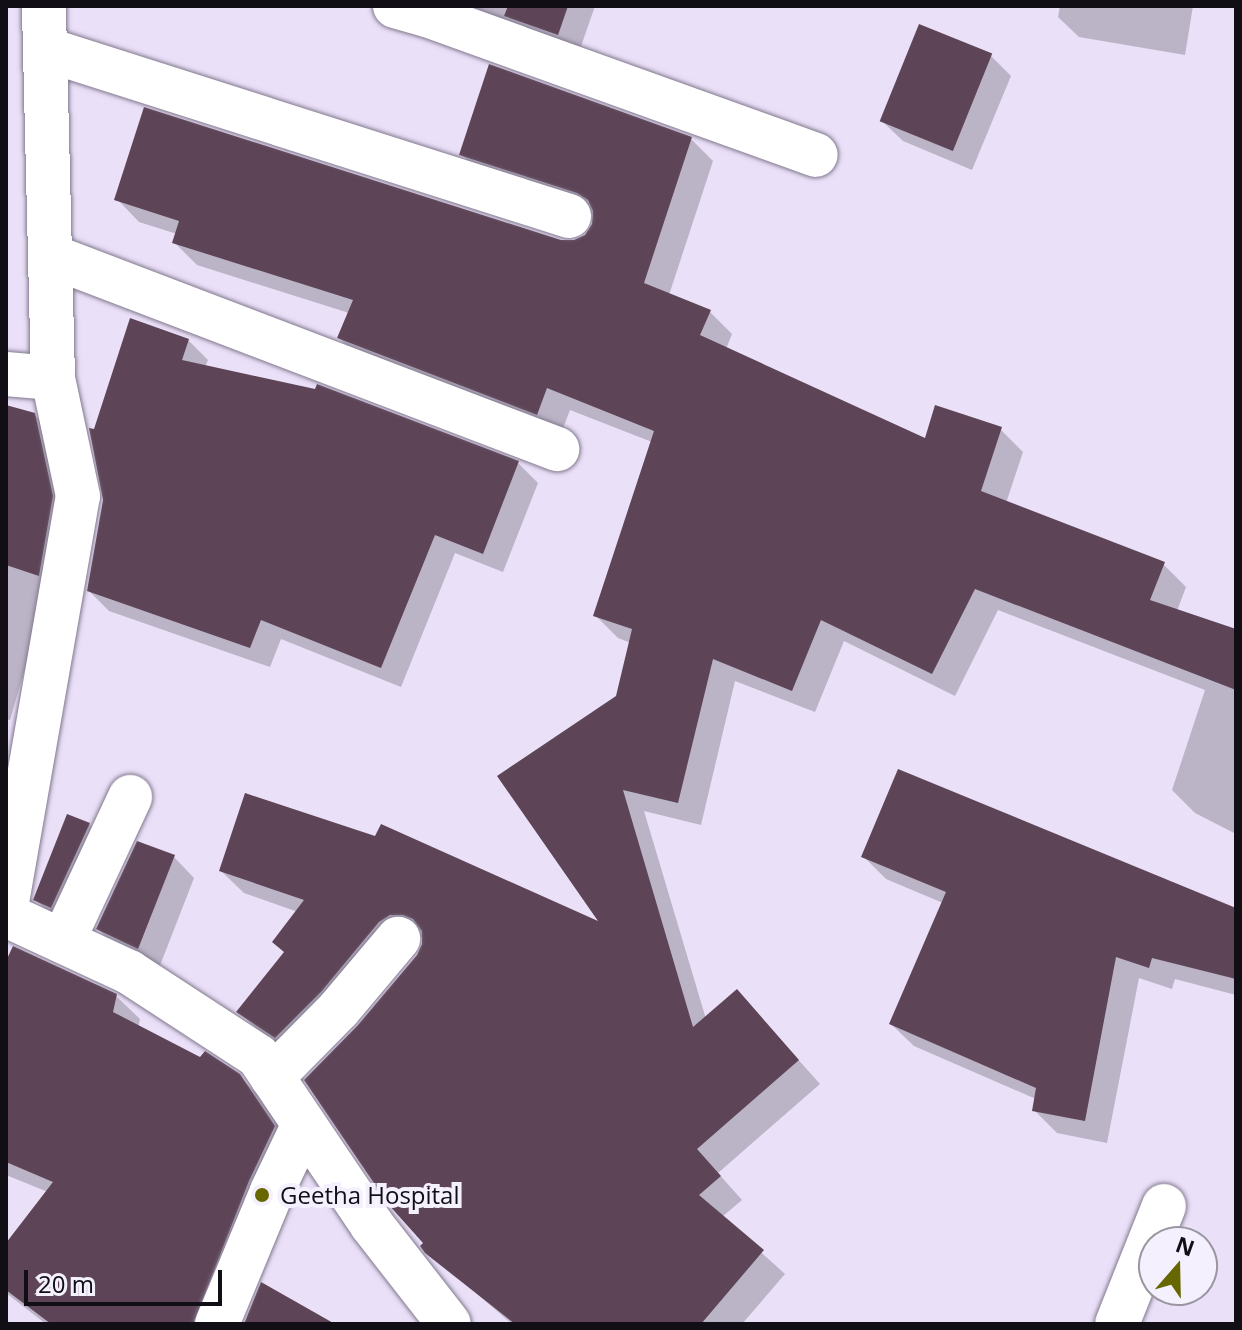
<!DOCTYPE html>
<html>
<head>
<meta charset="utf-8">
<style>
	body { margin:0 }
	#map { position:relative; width:1242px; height:1330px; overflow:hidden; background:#eae0f8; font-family:"Open Sans",sans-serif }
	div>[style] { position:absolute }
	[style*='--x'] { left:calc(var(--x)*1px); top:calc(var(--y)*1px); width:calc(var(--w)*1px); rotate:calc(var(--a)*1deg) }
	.shadow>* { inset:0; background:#0003 }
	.building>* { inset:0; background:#5d4456; transform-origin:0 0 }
	.roads { filter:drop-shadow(0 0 2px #81788d) drop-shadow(0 0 2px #81788d) }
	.street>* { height:44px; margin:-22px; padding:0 22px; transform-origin:22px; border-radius:22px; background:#fff }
	.dots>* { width:22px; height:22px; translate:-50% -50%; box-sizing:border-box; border:4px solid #f5f0fe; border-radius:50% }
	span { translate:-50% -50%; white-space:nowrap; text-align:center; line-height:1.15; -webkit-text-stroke:8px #f5f0fe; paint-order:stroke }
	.poi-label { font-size:24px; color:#110e15 }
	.left { translate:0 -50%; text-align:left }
	.frame { position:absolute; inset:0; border:8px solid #110e15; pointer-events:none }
	.north { position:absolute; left:1138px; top:1226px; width:80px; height:80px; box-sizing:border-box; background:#f5f0fe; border:2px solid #9a96a1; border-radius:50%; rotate:20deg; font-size:22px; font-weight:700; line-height:32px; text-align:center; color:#110e15 }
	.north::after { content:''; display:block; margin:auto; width:28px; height:36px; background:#676702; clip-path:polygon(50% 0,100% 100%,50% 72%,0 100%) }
	.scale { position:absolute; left:24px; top:1270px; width:198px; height:36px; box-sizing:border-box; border:4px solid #110e15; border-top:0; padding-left:10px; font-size:24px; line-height:28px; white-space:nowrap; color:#110e15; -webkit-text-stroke:6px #f5f0fe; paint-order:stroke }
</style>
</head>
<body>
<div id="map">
	<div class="shadow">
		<i style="clip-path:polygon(445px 6px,595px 6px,578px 55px)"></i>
		<i style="clip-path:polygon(1060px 6px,1193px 6px,1185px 55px,1079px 37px,1058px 17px)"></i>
		<i style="clip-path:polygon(990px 55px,1011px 76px,972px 170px,903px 141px,882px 121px)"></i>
		<i style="clip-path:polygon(691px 139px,713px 161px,669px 295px,709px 311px,732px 334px,726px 349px,926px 441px,1000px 429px,1023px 452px,1006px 503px,1163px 564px,1186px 587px,1177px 611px,1236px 631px,1236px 834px,1195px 813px,1172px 790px,1205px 690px,998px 610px,955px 696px,844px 641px,815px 712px,735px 681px,701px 825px,644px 811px,706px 1019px,737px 991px,820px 1084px,718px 1173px,742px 1200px,722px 1217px,785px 1274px,742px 1324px,512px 1324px,427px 1251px,360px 1026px,419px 956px,424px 937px,414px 937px,299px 1060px,262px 1034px,239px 1012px,286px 953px,298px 912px,244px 893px,221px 871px,604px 926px,618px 697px,631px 643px,618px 638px,596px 616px,652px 442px,570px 410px,560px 436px,362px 360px,339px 338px,349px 313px,197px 265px,174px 242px,177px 234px,139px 222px,117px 199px,576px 242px,587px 236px,594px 225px,595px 215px,484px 177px,461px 154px)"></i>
		<i style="clip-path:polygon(188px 340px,208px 360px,205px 367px,518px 463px,538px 483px,503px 572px,455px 553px,401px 687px,281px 639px,270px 667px,109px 611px,89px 591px,105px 500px,95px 432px)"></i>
		<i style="clip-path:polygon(6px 407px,34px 414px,59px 440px,77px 523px,47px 593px,10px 720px,6px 719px)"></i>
		<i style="clip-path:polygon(68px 816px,89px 824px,110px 845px,56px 920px,35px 899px)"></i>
		<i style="clip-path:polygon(174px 857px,194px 878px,159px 968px,119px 950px,98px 929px)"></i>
		<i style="clip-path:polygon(864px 857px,1236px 909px,1236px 995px,1175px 979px,1172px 989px,1139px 978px,1107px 1143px,1057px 1133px,1034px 1110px,1036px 1099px,914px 1046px,891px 1024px,943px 903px,886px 879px)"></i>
		<i style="clip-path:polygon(6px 968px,116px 996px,140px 1019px,138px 1028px,239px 1076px,263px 1100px,298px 1151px,223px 1324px,46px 1324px,6px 1293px,6px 1247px,48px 1192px,6px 1175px)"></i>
	</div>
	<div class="building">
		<i style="clip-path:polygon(508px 6px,568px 6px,558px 35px,504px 16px)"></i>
		<i style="left:919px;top:24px;width:79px;height:105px;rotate:22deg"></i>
		<i style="clip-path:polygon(489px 64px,692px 137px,644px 283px,711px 310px,700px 335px,925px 438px,935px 405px,1002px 427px,981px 491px,1165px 562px,1150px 600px,1236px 629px,1236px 690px,975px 589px,932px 674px,821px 620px,792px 691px,713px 659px,678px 803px,623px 790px,693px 1027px,737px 989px,799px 1060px,697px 1149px,721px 1176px,699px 1195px,764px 1250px,701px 1324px,515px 1324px,425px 1253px,420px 1246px,423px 1243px,388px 1204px,304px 1080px,358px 1025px,417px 955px,422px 944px,422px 931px,413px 919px,403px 915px,390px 915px,379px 922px,321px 992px,275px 1038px,236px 1012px,284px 952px,272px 942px,304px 900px,219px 871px,245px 793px,375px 836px,381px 824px,598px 921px,497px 776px,616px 696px,632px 629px,593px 616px,654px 431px,547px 388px,537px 415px,337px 338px,353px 300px,172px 243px,179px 221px,114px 200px,144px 107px,561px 240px,574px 240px,585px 235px,592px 224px,593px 211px,588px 200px,577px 193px,459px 155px)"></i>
		<i style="clip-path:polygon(130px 318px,189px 339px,182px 360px,315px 389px,317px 384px,519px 461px,483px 554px,435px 535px,381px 668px,261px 620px,250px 648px,87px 591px,103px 500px,89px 428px,94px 429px)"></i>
		<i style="clip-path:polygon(6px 405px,35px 413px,53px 496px,39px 576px,6px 565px)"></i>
		<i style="clip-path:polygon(898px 769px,1236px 908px,1236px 979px,1152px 958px,1149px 968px,1116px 957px,1085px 1121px,1032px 1111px,1036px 1088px,889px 1024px,946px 892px,861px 857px)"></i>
		<i style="clip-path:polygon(67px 814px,90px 823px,51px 908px,33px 900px)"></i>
		<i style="clip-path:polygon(137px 841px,175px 855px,138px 949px,96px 929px)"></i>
		<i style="clip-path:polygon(13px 946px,117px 994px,113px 1012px,200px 1057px,205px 1051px,240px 1074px,275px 1126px,249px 1181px,193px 1324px,51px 1324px,6px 1290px,6px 1243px,53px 1182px,6px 1162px,6px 961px)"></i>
		<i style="clip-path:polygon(261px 1282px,335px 1324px,244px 1324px)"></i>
	</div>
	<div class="roads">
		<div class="street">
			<i style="--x:395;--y:6;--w:33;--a:16"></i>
			<i style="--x:427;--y:15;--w:413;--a:19.8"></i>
			<i style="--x:45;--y:49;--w:550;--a:17.68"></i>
			<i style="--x:51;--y:256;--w:542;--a:20.88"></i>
			<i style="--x:6;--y:374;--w:47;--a:4.9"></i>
			<i style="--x:6;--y:908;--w:418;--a:-80.1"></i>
			<i style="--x:78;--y:496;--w:121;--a:-102"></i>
			<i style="--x:53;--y:378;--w:372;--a:-91.4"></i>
			<i style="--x:6;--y:915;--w:136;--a:24.9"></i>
			<i style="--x:129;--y:972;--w:154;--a:33.1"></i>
			<i style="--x:258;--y:1056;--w:204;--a:56"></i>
			<i style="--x:372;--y:1225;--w:125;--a:52.1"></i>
			<i style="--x:63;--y:941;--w:159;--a:-65"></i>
			<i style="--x:272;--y:1077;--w:95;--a:-45.4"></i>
			<i style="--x:339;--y:1009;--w:92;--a:-49.9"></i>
			<i style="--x:217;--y:1324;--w:144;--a:-67.5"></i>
			<i style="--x:272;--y:1191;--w:74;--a:-64.5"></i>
			<i style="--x:1117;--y:1324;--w:127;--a:-68.3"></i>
		</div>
	</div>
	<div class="dots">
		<i style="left:262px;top:1195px;background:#676702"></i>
	</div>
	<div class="poi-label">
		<span class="left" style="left:280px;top:1195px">Geetha Hospital</span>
	</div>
	<div class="frame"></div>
	<div class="north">N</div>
	<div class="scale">20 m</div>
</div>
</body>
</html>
